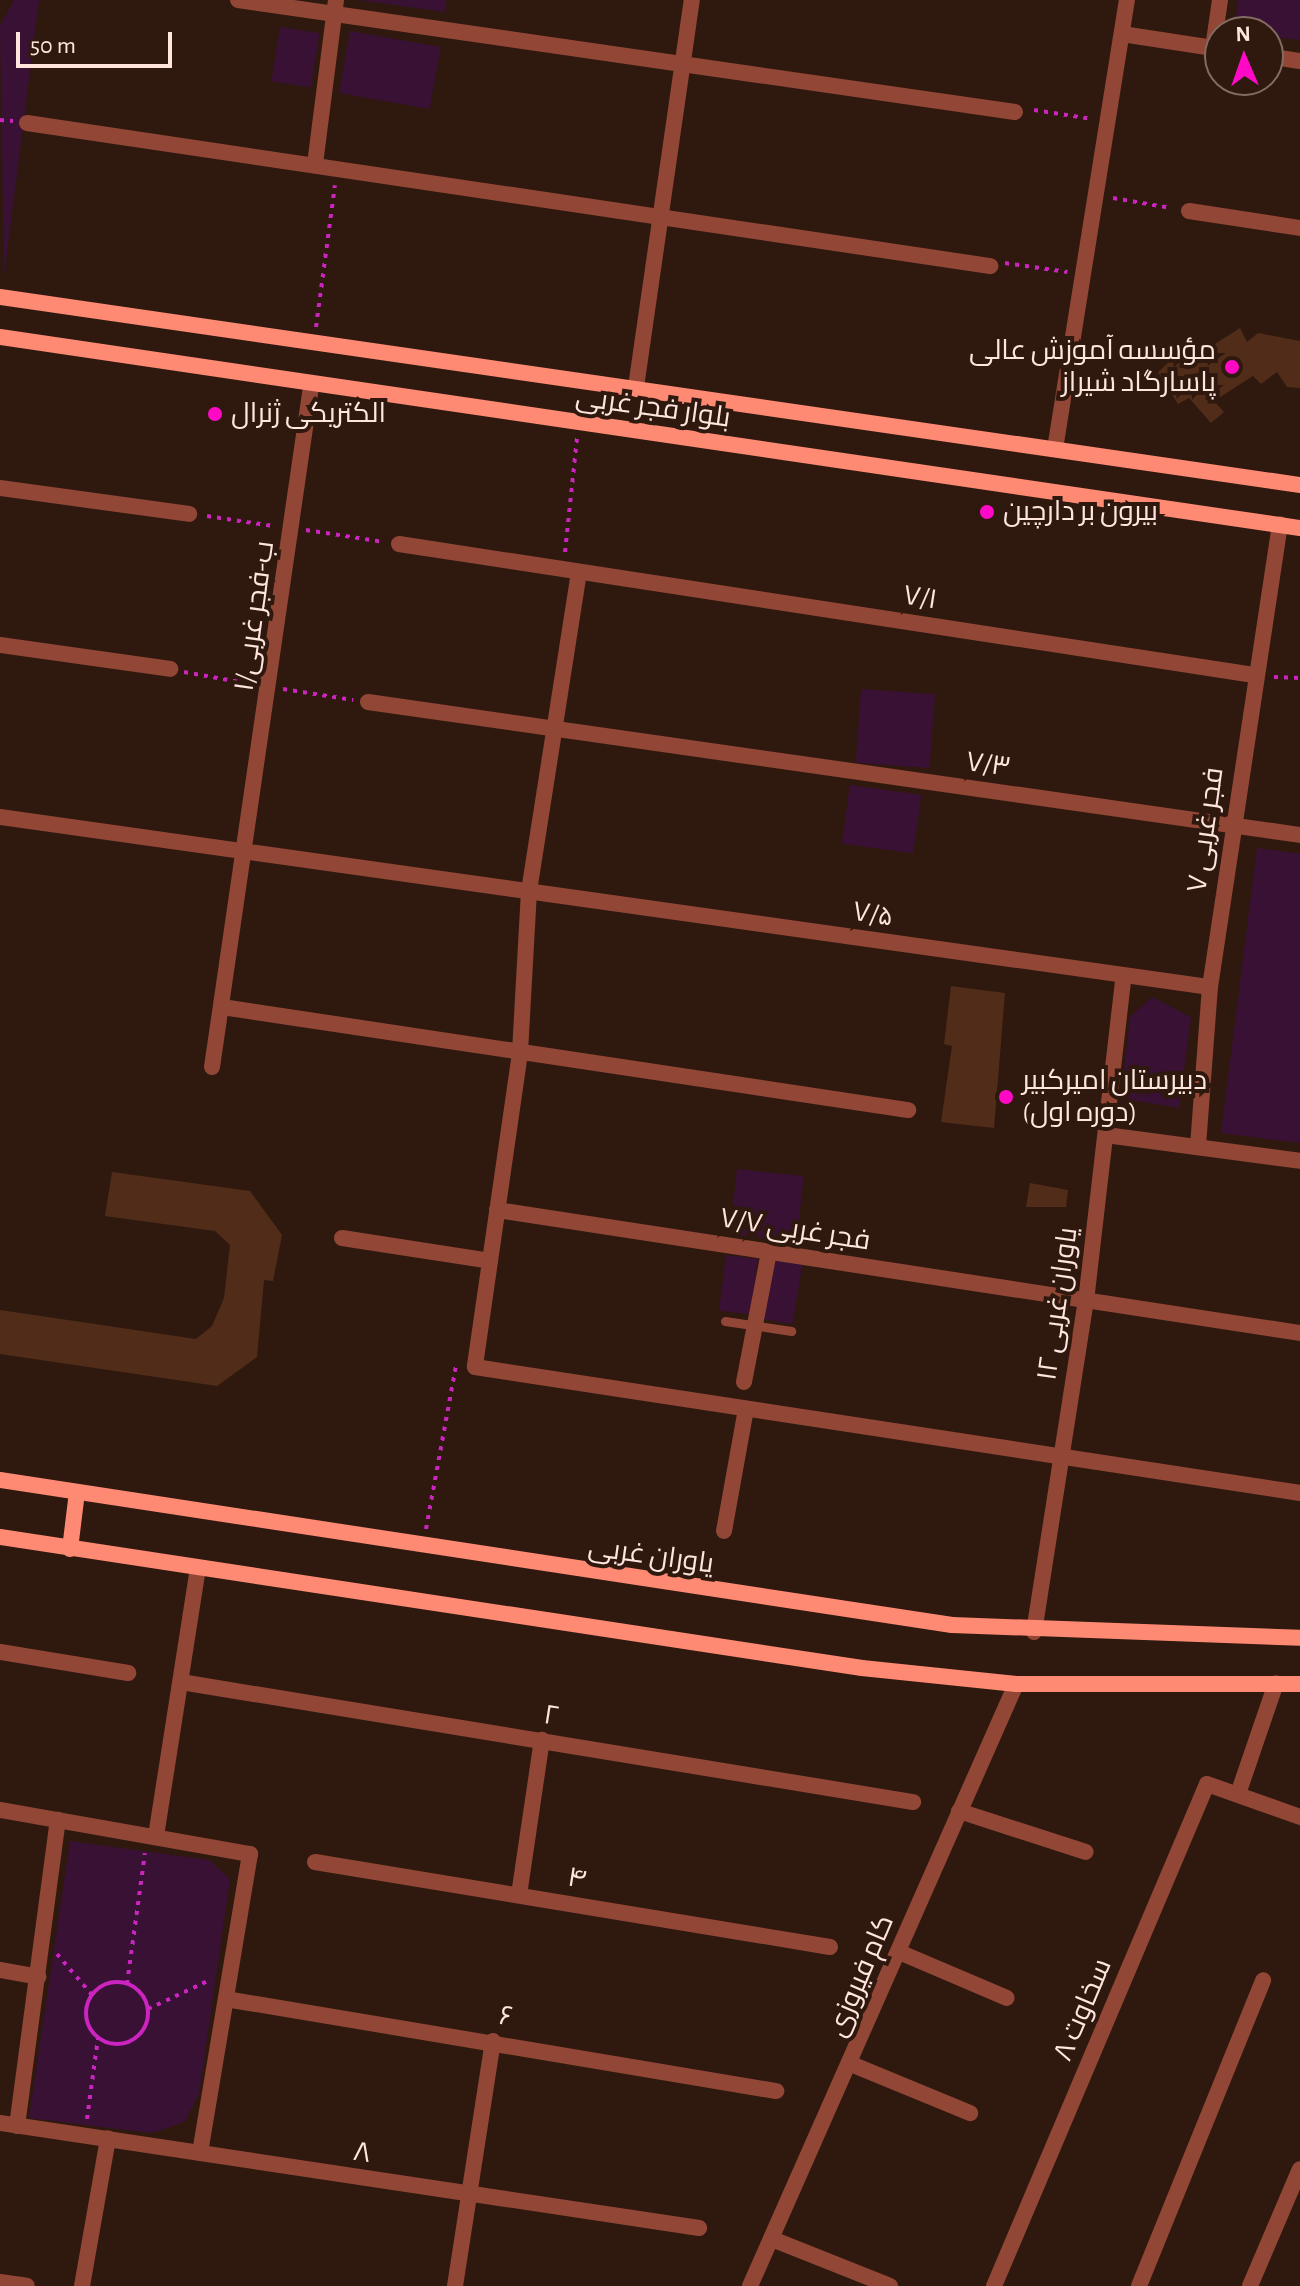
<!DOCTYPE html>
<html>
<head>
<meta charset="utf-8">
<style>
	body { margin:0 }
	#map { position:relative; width:1300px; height:2286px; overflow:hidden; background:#2f190f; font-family:"Alegreya Sans",Cairo,sans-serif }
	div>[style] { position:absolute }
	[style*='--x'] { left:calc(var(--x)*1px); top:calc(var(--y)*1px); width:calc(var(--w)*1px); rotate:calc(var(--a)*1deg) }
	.green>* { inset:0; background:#391135; transform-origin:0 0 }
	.building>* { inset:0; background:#512c19 }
	.path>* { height:4px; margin-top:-2px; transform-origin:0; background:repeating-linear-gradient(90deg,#cb24bf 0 4px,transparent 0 10px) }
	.path>.ring { margin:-2px; padding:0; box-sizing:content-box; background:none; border:4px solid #cb24bf; border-radius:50% }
	.service>* { height:9px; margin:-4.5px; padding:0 4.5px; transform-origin:4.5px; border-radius:4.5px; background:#924636 }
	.minor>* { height:16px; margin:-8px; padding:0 8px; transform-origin:8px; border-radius:8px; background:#924636 }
	.secondary>* { height:16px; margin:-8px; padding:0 8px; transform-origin:8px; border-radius:8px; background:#ff8a74 }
	.dots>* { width:22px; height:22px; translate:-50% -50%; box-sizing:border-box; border:4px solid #2f190f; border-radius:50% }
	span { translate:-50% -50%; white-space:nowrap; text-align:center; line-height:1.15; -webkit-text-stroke:8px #2f190f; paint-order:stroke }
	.poi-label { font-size:28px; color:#ffe5dd }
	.right { translate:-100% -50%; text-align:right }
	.left { translate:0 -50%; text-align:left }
	.street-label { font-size:28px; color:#ffe5dd }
	.north { position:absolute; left:1204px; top:16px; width:80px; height:80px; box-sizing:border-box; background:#2f190f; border:2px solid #826b61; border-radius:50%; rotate:358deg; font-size:22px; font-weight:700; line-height:32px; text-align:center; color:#ffe5dd }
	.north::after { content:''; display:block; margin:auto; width:28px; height:36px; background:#ff09c6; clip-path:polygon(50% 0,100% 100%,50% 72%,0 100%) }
	.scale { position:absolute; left:16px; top:32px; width:156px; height:36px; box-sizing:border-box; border:4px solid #ffe5dd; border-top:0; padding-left:10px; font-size:24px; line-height:28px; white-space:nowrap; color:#ffe5dd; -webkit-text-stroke:6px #2f190f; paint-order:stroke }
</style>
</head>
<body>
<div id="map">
	<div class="green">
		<i style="clip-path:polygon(14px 0,39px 0,4px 276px,0 25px)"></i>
		<i style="clip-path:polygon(358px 0,446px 0,445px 12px)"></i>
		<i style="clip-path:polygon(1238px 0,1300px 0,1300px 40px,1234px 32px)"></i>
		<i style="left:280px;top:27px;width:40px;height:55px;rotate:9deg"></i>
		<i style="left:350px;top:31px;width:92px;height:63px;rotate:10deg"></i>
		<i style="left:861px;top:689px;width:74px;height:74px;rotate:4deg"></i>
		<i style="left:850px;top:785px;width:72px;height:59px;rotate:8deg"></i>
		<i style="clip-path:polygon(1257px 848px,1300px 854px,1300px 1143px,1221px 1133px)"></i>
		<i style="clip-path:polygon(1152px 997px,1191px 1017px,1179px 1108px,1121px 1098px,1130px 1017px)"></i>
		<i style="left:737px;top:1169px;width:67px;height:66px;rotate:6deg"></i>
		<i style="left:726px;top:1255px;width:32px;height:56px;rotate:7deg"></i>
		<i style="left:774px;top:1260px;width:29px;height:60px;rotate:10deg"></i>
		<i style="clip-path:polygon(70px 1841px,209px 1860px,230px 1879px,199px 2094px,185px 2121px,171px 2127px,151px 2133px,29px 2118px)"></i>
	</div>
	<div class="building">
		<i style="clip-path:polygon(1240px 328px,1247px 342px,1258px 333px,1300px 341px,1300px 388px,1287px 387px,1277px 372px,1261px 384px,1253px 376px,1214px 401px,1224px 412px,1211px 423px,1189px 398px,1178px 404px,1158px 372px,1179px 353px,1185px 363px)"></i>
		<i style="clip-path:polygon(951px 986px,1005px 993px,994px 1128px,941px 1122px,952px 1046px,944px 1044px)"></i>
		<i style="clip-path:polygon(112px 1172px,250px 1191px,282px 1235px,273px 1281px,264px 1280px,257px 1357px,217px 1386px,0 1354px,0 1310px,196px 1339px,212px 1326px,224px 1298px,230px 1245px,215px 1231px,105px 1216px)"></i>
		<i style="clip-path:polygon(1030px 1183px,1068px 1190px,1066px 1207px,1026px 1207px)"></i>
	</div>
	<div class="path">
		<i style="--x:1034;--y:110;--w:59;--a:8.8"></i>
		<i style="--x:0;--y:120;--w:13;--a:4"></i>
		<i style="--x:1113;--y:198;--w:59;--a:9.8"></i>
		<i style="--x:1005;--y:263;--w:63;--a:8.3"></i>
		<i style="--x:316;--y:327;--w:143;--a:-82.4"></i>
		<i style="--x:207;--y:516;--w:67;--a:8.6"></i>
		<i style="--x:306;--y:530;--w:79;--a:8.7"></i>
		<i style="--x:565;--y:552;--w:116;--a:-84"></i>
		<i style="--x:184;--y:672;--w:68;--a:10.2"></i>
		<i style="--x:1274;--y:677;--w:26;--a:2"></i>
		<i style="--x:283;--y:689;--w:71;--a:8.9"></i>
		<i style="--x:426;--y:1529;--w:166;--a:-79.6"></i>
		<i style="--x:57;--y:1954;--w:54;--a:49.5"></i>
		<i class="ring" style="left:86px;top:1982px;width:58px;height:58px"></i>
		<i style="--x:127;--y:1984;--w:132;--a:-82.2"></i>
		<i style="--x:148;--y:2009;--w:68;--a:-25.1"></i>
		<i style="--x:87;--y:2119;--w:82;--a:-82.3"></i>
	</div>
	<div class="service">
		<i style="--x:725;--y:1321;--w:67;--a:8.6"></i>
	</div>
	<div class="minor">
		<i style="--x:238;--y:0;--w:785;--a:8.2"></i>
		<i style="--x:1122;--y:34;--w:99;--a:8.7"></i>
		<i style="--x:1213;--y:48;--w:49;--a:-81.7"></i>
		<i style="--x:1268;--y:56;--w:32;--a:9"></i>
		<i style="--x:27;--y:123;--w:974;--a:8.45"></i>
		<i style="--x:315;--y:164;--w:165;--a:-82.7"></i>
		<i style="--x:1189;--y:211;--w:112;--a:8.7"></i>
		<i style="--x:636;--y:387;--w:391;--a:-81.8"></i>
		<i style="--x:1055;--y:449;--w:455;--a:-80.9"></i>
		<i style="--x:0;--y:488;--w:191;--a:7.8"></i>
		<i style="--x:399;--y:544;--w:865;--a:8.71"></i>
		<i style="--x:579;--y:572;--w:323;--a:98.9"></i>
		<i style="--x:529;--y:891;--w:162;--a:93.2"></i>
		<i style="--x:520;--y:1053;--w:317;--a:98.2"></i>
		<i style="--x:475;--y:1367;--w:835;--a:8.68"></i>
		<i style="--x:0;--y:645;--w:172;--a:8"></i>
		<i style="--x:368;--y:702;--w:941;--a:8.12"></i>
		<i style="--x:0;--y:817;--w:1222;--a:8"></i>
		<i style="--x:222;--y:1007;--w:694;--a:8.54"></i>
		<i style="--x:212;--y:1067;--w:687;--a:-81.72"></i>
		<i style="--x:1106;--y:1135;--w:196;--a:7.6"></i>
		<i style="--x:1198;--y:1146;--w:159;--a:-85.7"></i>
		<i style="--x:1210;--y:987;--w:468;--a:-81.4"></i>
		<i style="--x:497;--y:1210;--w:812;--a:8.71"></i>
		<i style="--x:342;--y:1238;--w:150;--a:8.8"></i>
		<i style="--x:744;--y:1382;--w:132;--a:-79.1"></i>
		<i style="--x:724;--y:1531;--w:124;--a:-79.8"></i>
		<i style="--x:1034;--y:1632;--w:335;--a:-81.1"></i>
		<i style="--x:1086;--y:1301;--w:323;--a:-83.4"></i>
		<i style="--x:0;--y:1652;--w:130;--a:9.3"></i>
		<i style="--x:181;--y:1682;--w:742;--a:9.31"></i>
		<i style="--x:1238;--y:1794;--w:117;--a:-71.1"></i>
		<i style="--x:0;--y:1810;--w:254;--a:10"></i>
		<i style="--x:250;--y:1854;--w:303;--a:99.5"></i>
		<i style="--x:959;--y:1811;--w:133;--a:17.9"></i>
		<i style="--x:156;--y:1836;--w:270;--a:-81.1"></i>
		<i style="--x:315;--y:1862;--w:522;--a:9.37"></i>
		<i style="--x:519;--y:1895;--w:157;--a:-81.6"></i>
		<i style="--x:899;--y:1952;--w:117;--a:23.1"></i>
		<i style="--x:0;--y:1970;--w:39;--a:10"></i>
		<i style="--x:226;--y:1999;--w:558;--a:9.5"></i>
		<i style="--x:851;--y:2064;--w:129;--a:22.4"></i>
		<i style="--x:0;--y:2123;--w:707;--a:8.54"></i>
		<i style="--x:17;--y:2126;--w:309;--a:-82.4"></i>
		<i style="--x:772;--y:2239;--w:127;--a:21.7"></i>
		<i style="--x:0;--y:2282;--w:27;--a:8"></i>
		<i style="--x:82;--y:2286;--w:150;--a:-80"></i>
		<i style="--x:455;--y:2286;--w:248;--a:-81.2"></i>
		<i style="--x:750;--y:2286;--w:658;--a:-66.16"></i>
		<i style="--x:994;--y:2286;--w:545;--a:-67.01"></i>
		<i style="--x:1207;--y:1784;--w:99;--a:19.5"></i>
		<i style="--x:1139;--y:2286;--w:330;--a:-67.9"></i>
		<i style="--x:1250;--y:2286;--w:127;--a:-66.9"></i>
	</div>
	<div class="secondary">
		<i style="--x:0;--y:297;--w:1314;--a:8.23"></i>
		<i style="--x:0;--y:337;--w:1314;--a:8.36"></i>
		<i style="--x:0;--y:1480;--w:963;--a:8.66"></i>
		<i style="--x:952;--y:1625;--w:348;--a:2.1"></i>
		<i style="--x:0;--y:1537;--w:872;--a:8.64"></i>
		<i style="--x:862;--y:1668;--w:155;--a:5.9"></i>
		<i style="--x:1016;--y:1684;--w:284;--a:0"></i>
		<i style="--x:70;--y:1549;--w:57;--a:-83"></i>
	</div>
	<div class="dots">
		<i style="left:1232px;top:367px;background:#ff09c6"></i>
		<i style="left:215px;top:414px;background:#ff09c6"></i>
		<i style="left:987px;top:512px;background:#ff09c6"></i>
		<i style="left:1006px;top:1097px;background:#ff09c6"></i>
	</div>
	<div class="poi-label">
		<span class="right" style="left:1216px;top:367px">مؤسسه آموزش عالی<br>پاسارگاد شیراز</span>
		<span class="left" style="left:231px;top:414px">الکتریکی ژنرال</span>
		<span class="left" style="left:1003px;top:512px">بیرون بر دارچین</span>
		<span class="left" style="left:1022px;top:1097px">دبیرستان امیرکبیر<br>(دوره اول)</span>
	</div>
	<div class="street-label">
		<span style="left:653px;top:408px;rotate:8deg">بلوار فجر غربی</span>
		<span style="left:920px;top:598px;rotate:9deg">۷/۱</span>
		<span style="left:255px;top:616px;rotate:-82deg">۱/ب-فجر غربی</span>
		<span style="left:988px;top:765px;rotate:8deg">۷/۳</span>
		<span style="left:1206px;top:830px;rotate:-82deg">۷ فجر غربی</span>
		<span style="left:873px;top:915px;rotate:9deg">۷/۵</span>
		<span style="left:795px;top:1230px;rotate:9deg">۷/۷ فجر غربی</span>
		<span style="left:1058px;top:1304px;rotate:-82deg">۱۲ یاوران غربی</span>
		<span style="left:651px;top:1556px;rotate:8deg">یاوران غربی</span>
		<span style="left:551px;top:1716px;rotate:9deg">۲</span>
		<span style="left:577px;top:1879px;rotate:9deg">۴</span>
		<span style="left:861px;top:1976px;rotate:-67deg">کام فیروزی</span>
		<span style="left:1083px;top:2010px;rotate:-67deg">سخاوت ۸</span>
		<span style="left:506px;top:2017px;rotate:10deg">۶</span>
		<span style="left:362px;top:2153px;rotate:9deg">۸</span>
	</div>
	<div class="north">N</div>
	<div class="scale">50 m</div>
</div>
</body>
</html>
